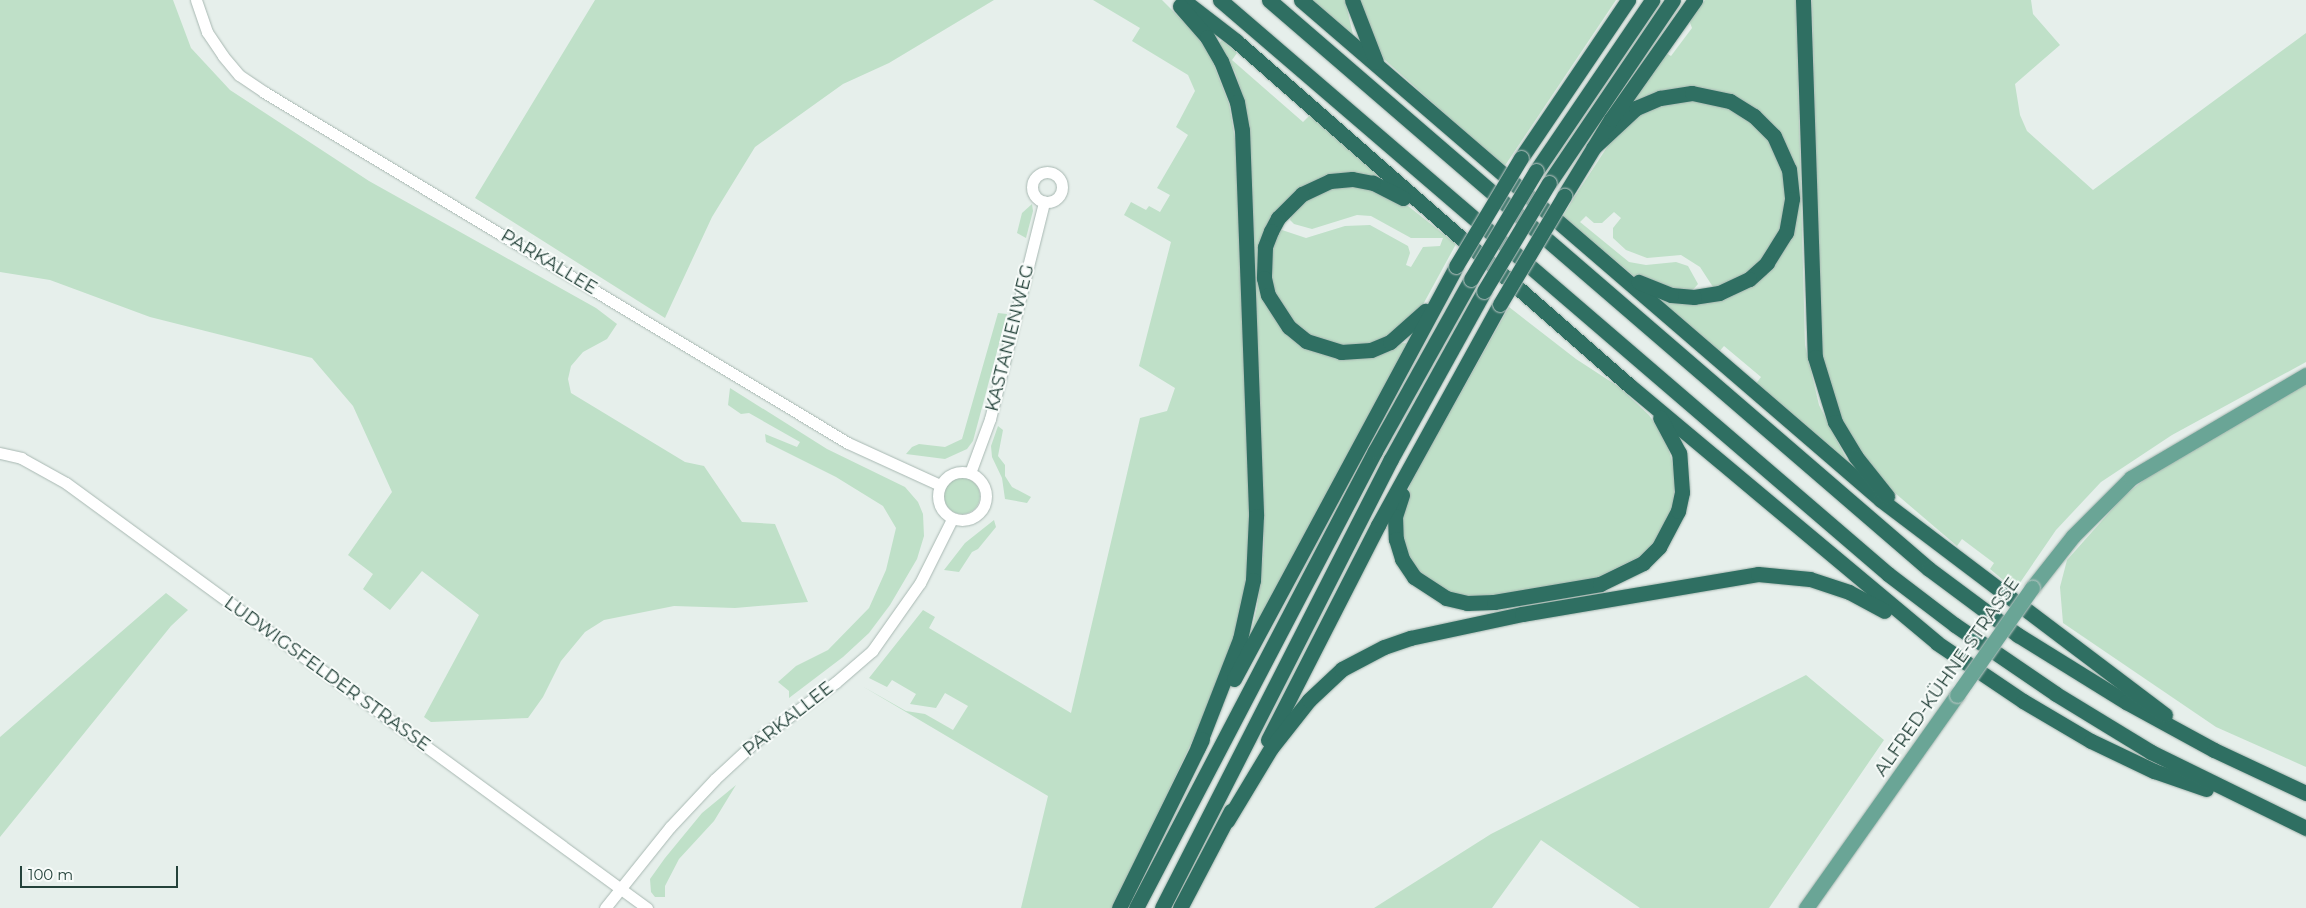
<!DOCTYPE html>
<html>
<head>
<meta charset="utf-8">
<style>
	body { margin:0 }
	#map { position:relative; width:2306px; height:908px; overflow:hidden; background:#e6efeb; font-family:Montserrat,sans-serif }
	div>[style] { position:absolute }
	[style*='--x'] { left:calc(var(--x)*1px); top:calc(var(--y)*1px); width:calc(var(--w)*1px); rotate:calc(var(--a)*1deg) }
	.green>* { inset:0; background:#bfe0c8 }
	.round { border-radius:50% }
	.roads { filter:drop-shadow(0 0 1px #a8b8b2) drop-shadow(0 0 1px #a8b8b2) }
	.minor>* { height:11px; margin:-5.5px; padding:0 5.5px; transform-origin:5.5px; border-radius:5.5px; background:#fff }
	.minor>.ring { margin:-5.5px; padding:0; box-sizing:content-box; background:none; border:11px solid #fff; border-radius:50% }
	.major>* { height:15px; margin:-7.5px; padding:0 7.5px; transform-origin:7.5px; border-radius:7.5px; background:#6aa596 }
	.highway>* { height:15px; margin:-7.5px; padding:0 7.5px; transform-origin:7.5px; border-radius:7.5px; background:#2f6f62 }
	.bridges { filter:drop-shadow(0 0 1px #c2cac8) drop-shadow(0 0 1px #c2cac8) }
	.major-bridge>* { height:15px; margin:-7.5px; padding:0 7.5px; transform-origin:7.5px; border-radius:7.5px; background:#6aa596 }
	.highway-bridge>* { height:15px; margin:-7.5px; padding:0 7.5px; transform-origin:7.5px; border-radius:7.5px; background:#2f6f62 }
	span { translate:-50% -50%; white-space:nowrap; text-align:center; line-height:1.15; -webkit-text-stroke:4px #f7fbf9; paint-order:stroke }
	.street-label { font-size:18px; color:#24423a }
	.scale { position:absolute; left:20px; top:866px; width:158px; height:22px; box-sizing:border-box; border:2px solid #24423a; border-top:0; padding-left:6px; font-size:15px; line-height:18px; white-space:nowrap; color:#24423a; -webkit-text-stroke:4px #f7fbf9; paint-order:stroke }
</style>
</head>
<body>
<div id="map">
	<div class="green">
		<i style="clip-path:polygon(0 0,173px 0,191px 48px,230px 90px,369px 181px,596px 308px,617px 324px,607px 339px,583px 352px,571px 366px,568px 379px,571px 393px,685px 462px,704px 466px,742px 522px,775px 524px,808px 602px,735px 608px,674px 606px,604px 620px,585px 632px,561px 661px,543px 697px,528px 718px,431px 722px,424px 717px,479px 615px,422px 571px,390px 610px,363px 589px,373px 574px,348px 555px,392px 492px,353px 406px,312px 358px,150px 317px,50px 280px,0 272px)"></i>
		<i style="clip-path:polygon(595px 0,994px 0,889px 63px,843px 84px,755px 147px,712px 217px,665px 318px,475px 198px)"></i>
		<i style="clip-path:polygon(1093px 0,1162px 0,1193px 31px,1210px 55px,1229px 104px,1237px 151px,1250px 539px,1246px 594px,1224px 674px,1113px 908px,1021px 908px,1048px 796px,862px 686px,906px 711px,925px 714px,953px 730px,968px 706px,945px 693px,936px 708px,910px 704px,916px 694px,892px 680px,887px 687px,869px 678px,923px 610px,935px 617px,929px 628px,1071px 713px,1140px 418px,1167px 411px,1175px 388px,1139px 366px,1171px 242px,1124px 215px,1131px 202px,1146px 210px,1149px 206px,1160px 212px,1170px 195px,1157px 188px,1188px 135px,1176px 127px,1195px 91px,1188px 75px,1132px 41px,1140px 28px)"></i>
		<i style="clip-path:polygon(1308px 0,1345px 0,1354px 39px)"></i>
		<i style="clip-path:polygon(1357px 0,1616px 0,1504px 167px,1384px 59px)"></i>
		<i style="clip-path:polygon(1705px 0,1796px 0,1805px 345px,1819px 405px,1849px 464px,1755px 385px,1761px 377px,1724px 346px,1717px 354px,1653px 298px,1683px 303px,1777px 260px,1793px 165px,1730px 95px,1637px 102px,1633px 99px,1666px 53px,1671px 56px,1692px 28px,1689px 20px)"></i>
		<i style="clip-path:polygon(1812px 0,2031px 0,2033px 14px,2060px 45px,2015px 84px,2020px 115px,2027px 131px,2093px 190px,2306px 33px,2306px 362px,2172px 435px,2101px 482px,2056px 530px,2015px 590px,1990px 569px,1994px 563px,1962px 539px,1957px 546px,1888px 487px,1874px 472px,1845px 427px,1831px 393px,1821px 350px)"></i>
		<i style="clip-path:polygon(1222px 40px,1237px 53px,1232px 60px,1303px 122px,1310px 115px,1384px 179px,1297px 192px,1258px 268px,1308px 348px,1407px 343px,1249px 645px,1257px 607px,1264px 547px,1251px 154px,1244px 100px,1235px 72px,1219px 43px)"></i>
		<i style="clip-path:polygon(1686px 99px,1718px 103px,1744px 116px,1764px 133px,1781px 162px,1786px 194px,1780px 228px,1769px 249px,1751px 271px,1720px 288px,1713px 287px,1700px 267px,1681px 255px,1647px 258px,1626px 250px,1613px 238px,1613px 228px,1621px 218px,1614px 212px,1602px 223px,1594px 223px,1586px 216px,1580px 222px,1629px 262px,1646px 265px,1676px 262px,1688px 266px,1698px 284px,1690px 293px,1634px 276px,1562px 216px,1617px 132px,1645px 111px)"></i>
		<i style="clip-path:polygon(1359px 185px,1403px 202px,1456px 244px,1420px 310px,1381px 342px,1352px 349px,1303px 334px,1278px 305px,1268px 265px,1277px 232px,1282px 230px,1306px 238px,1345px 226px,1370px 225px,1408px 246px,1410px 253px,1406px 265px,1411px 267px,1423px 247px,1440px 246px,1443px 238px,1411px 238px,1371px 216px,1357px 215px,1312px 229px,1294px 224px,1290px 220px,1293px 208px,1324px 189px)"></i>
		<i style="clip-path:polygon(1032px 204px,1033px 211px,1026px 238px,1017px 233px,1022px 213px)"></i>
		<i style="clip-path:polygon(1509px 307px,1576px 359px,1619px 387px,1649px 415px,1666px 440px,1676px 476px,1672px 510px,1660px 534px,1643px 555px,1596px 578px,1484px 597px,1461px 597px,1439px 589px,1418px 573px,1404px 546px,1401px 514px,1411px 481px)"></i>
		<i style="clip-path:polygon(998px 313px,1007px 314px,973px 441px,967px 449px,945px 459px,906px 454px,912px 447px,919px 444px,945px 447px,962px 439px)"></i>
		<i style="clip-path:polygon(2306px 383px,2306px 767px,2216px 727px,2063px 623px,2060px 587px,2067px 560px,2124px 496px,2150px 475px)"></i>
		<i style="clip-path:polygon(730px 388px,827px 449px,905px 487px,918px 502px,923px 514px,924px 536px,917px 559px,890px 605px,869px 633px,843px 657px,789px 698px,789px 691px,778px 682px,796px 666px,828px 650px,869px 608px,886px 570px,896px 528px,883px 506px,836px 477px,766px 442px,765px 434px,797px 447px,800px 442px,749px 413px,741px 414px,728px 405px)"></i>
		<i style="clip-path:polygon(998px 426px,1003px 430px,998px 456px,1005px 465px,1005px 476px,1012px 487px,1031px 497px,1027px 503px,1005px 499px,1002px 478px,992px 457px,991px 446px)"></i>
		<i class="round" style="left:944px;top:478px;width:36px;height:36px"></i>
		<i style="clip-path:polygon(994px 520px,996px 527px,978px 549px,972px 552px,959px 572px,944px 570px,965px 543px)"></i>
		<i style="clip-path:polygon(166px 593px,188px 610px,171px 626px,0 837px,0 737px)"></i>
		<i style="clip-path:polygon(1806px 675px,1884px 740px,1769px 908px,1640px 908px,1541px 840px,1492px 908px,1374px 908px,1491px 834px)"></i>
		<i style="clip-path:polygon(736px 785px,714px 821px,679px 859px,665px 886px,665px 897px,655px 897px,651px 892px,650px 879px,665px 858px,702px 813px)"></i>
	</div>
	<div class="roads">
		<div class="minor">
			<i style="--x:196;--y:0;--w:34;--a:71"></i>
			<i style="--x:207;--y:32;--w:29;--a:56"></i>
			<i style="--x:223;--y:56;--w:25;--a:50"></i>
			<i style="--x:239;--y:75;--w:30;--a:34"></i>
			<i style="--x:264;--y:92;--w:681;--a:31.01"></i>
			<i style="--x:848;--y:443;--w:101;--a:24.5"></i>
			<i class="ring" style="left:1032px;top:172px;width:19px;height:19px"></i>
			<i style="--x:0;--y:453;--w:22;--a:13"></i>
			<i style="--x:21;--y:458;--w:51;--a:29.1"></i>
			<i style="--x:66;--y:483;--w:720;--a:36.19"></i>
			<i class="ring" style="left:938px;top:472px;width:37px;height:37px"></i>
			<i style="--x:970;--y:473;--w:58;--a:-69.7"></i>
			<i style="--x:990;--y:419;--w:224;--a:-76"></i>
			<i style="--x:605;--y:908;--w:104;--a:-51.3"></i>
			<i style="--x:670;--y:827;--w:66;--a:-46.8"></i>
			<i style="--x:715;--y:779;--w:56;--a:-42.8"></i>
			<i style="--x:756;--y:741;--w:99;--a:-36.4"></i>
			<i style="--x:836;--y:682;--w:48;--a:-40.7"></i>
			<i style="--x:872;--y:651;--w:83;--a:-54.8"></i>
			<i style="--x:920;--y:583;--w:72;--a:-63.4"></i>
		</div>
		<div class="major">
			<i style="--x:2032;--y:588;--w:66;--a:-51.7"></i>
			<i style="--x:2073;--y:536;--w:82;--a:-45"></i>
			<i style="--x:2131;--y:478;--w:203;--a:-30.5"></i>
			<i style="--x:1806;--y:908;--w:261;--a:-54.7"></i>
		</div>
		<div class="highway">
			<i style="--x:1183;--y:0;--w:67;--a:37.7"></i>
			<i style="--x:1236;--y:41;--w:524;--a:41.21"></i>
			<i style="--x:1630;--y:386;--w:400;--a:39.9"></i>
			<i style="--x:1937;--y:643;--w:104;--a:34"></i>
			<i style="--x:2023;--y:701;--w:79;--a:30.5"></i>
			<i style="--x:2091;--y:741;--w:70;--a:25.5"></i>
			<i style="--x:2154;--y:771;--w:55;--a:19.1"></i>
			<i style="--x:1220;--y:0;--w:881;--a:40.67"></i>
			<i style="--x:1888;--y:574;--w:84;--a:37.3"></i>
			<i style="--x:1955;--y:625;--w:122;--a:34.3"></i>
			<i style="--x:2056;--y:694;--w:111;--a:31.4"></i>
			<i style="--x:2151;--y:752;--w:173;--a:26.1"></i>
			<i style="--x:1269;--y:0;--w:871;--a:40.77"></i>
			<i style="--x:1929;--y:569;--w:111;--a:36.6"></i>
			<i style="--x:2018;--y:635;--w:127;--a:31.8"></i>
			<i style="--x:2126;--y:702;--w:100;--a:28.6"></i>
			<i style="--x:2214;--y:750;--w:102;--a:25.1"></i>
			<i style="--x:1301;--y:0;--w:766;--a:40.76"></i>
			<i style="--x:1881;--y:500;--w:356;--a:37.1"></i>
			<i style="--x:1352;--y:0;--w:66;--a:68.8"></i>
			<i style="--x:1803;--y:0;--w:357;--a:88.1"></i>
			<i style="--x:1815;--y:357;--w:68;--a:72.9"></i>
			<i style="--x:1835;--y:422;--w:41;--a:59"></i>
			<i style="--x:1856;--y:457;--w:50;--a:51.5"></i>
			<i style="--x:1180;--y:6;--w:41;--a:48.9"></i>
			<i style="--x:1207;--y:37;--w:28;--a:60"></i>
			<i style="--x:1221;--y:61;--w:44;--a:68.7"></i>
			<i style="--x:1237;--y:102;--w:28;--a:80"></i>
			<i style="--x:1242;--y:130;--w:386;--a:87.9"></i>
			<i style="--x:1256;--y:516;--w:64;--a:92.7"></i>
			<i style="--x:1253;--y:580;--w:60;--a:102.4"></i>
			<i style="--x:1240;--y:639;--w:116;--a:111.3"></i>
			<i style="--x:1593;--y:148;--w:59;--a:-42.9"></i>
			<i style="--x:1636;--y:108;--w:26;--a:-23"></i>
			<i style="--x:1660;--y:98;--w:32;--a:-9"></i>
			<i style="--x:1692;--y:93;--w:39;--a:12"></i>
			<i style="--x:1730;--y:101;--w:28;--a:32"></i>
			<i style="--x:1754;--y:116;--w:28;--a:45"></i>
			<i style="--x:1774;--y:136;--w:36;--a:66"></i>
			<i style="--x:1789;--y:169;--w:30;--a:84"></i>
			<i style="--x:1792;--y:199;--w:34;--a:100"></i>
			<i style="--x:1786;--y:232;--w:36;--a:122"></i>
			<i style="--x:1767;--y:263;--w:24;--a:138"></i>
			<i style="--x:1749;--y:279;--w:33;--a:155"></i>
			<i style="--x:1719;--y:293;--w:25;--a:171"></i>
			<i style="--x:1694;--y:297;--w:23;--a:-175"></i>
			<i style="--x:1671;--y:295;--w:35;--a:-158"></i>
			<i style="--x:1521;--y:158;--w:191;--a:-55.9"></i>
			<i style="--x:1536;--y:171;--w:207;--a:-55.8"></i>
			<i style="--x:1549;--y:183;--w:221;--a:-55.9"></i>
			<i style="--x:1564;--y:196;--w:90;--a:-58.6"></i>
			<i style="--x:1611;--y:119;--w:146;--a:-54.8"></i>
			<i style="--x:1403;--y:198;--w:34;--a:-153"></i>
			<i style="--x:1373;--y:183;--w:21;--a:-169"></i>
			<i style="--x:1352;--y:179;--w:22;--a:175"></i>
			<i style="--x:1330;--y:181;--w:31;--a:155"></i>
			<i style="--x:1302;--y:194;--w:34;--a:135"></i>
			<i style="--x:1278;--y:218;--w:15;--a:118"></i>
			<i style="--x:1271;--y:231;--w:17;--a:111"></i>
			<i style="--x:1265;--y:247;--w:31;--a:92"></i>
			<i style="--x:1264;--y:278;--w:17;--a:77"></i>
			<i style="--x:1268;--y:295;--w:38;--a:57"></i>
			<i style="--x:1289;--y:327;--w:22;--a:39"></i>
			<i style="--x:1306;--y:341;--w:37;--a:17"></i>
			<i style="--x:1341;--y:352;--w:30;--a:-4"></i>
			<i style="--x:1371;--y:350;--w:21;--a:-23"></i>
			<i style="--x:1390;--y:342;--w:47;--a:-41.5"></i>
			<i style="--x:1402;--y:495;--w:22;--a:108"></i>
			<i style="--x:1395;--y:516;--w:23;--a:88"></i>
			<i style="--x:1396;--y:539;--w:21;--a:73"></i>
			<i style="--x:1402;--y:559;--w:22;--a:56"></i>
			<i style="--x:1414;--y:577;--w:38;--a:33"></i>
			<i style="--x:1446;--y:598;--w:22;--a:13"></i>
			<i style="--x:1467;--y:603;--w:27;--a:-2"></i>
			<i style="--x:1494;--y:602;--w:108;--a:-9.6"></i>
			<i style="--x:1600;--y:584;--w:48;--a:-26"></i>
			<i style="--x:1643;--y:563;--w:23;--a:-45"></i>
			<i style="--x:1659;--y:547;--w:41;--a:-62.2"></i>
			<i style="--x:1678;--y:511;--w:19;--a:-78"></i>
			<i style="--x:1682;--y:492;--w:39;--a:-94"></i>
			<i style="--x:1679;--y:453;--w:40;--a:-118"></i>
			<i style="--x:1234;--y:679;--w:469;--a:-61.7"></i>
			<i style="--x:1268;--y:740;--w:242;--a:-62.9"></i>
			<i style="--x:1378;--y:525;--w:252;--a:-61.1"></i>
			<i style="--x:1227;--y:821;--w:85;--a:-58.9"></i>
			<i style="--x:1271;--y:748;--w:61;--a:-51.6"></i>
			<i style="--x:1309;--y:700;--w:45;--a:-43.2"></i>
			<i style="--x:1342;--y:669;--w:47;--a:-27.6"></i>
			<i style="--x:1384;--y:647;--w:28;--a:-19"></i>
			<i style="--x:1410;--y:638;--w:115;--a:-12.1"></i>
			<i style="--x:1522;--y:614;--w:239;--a:-9.6"></i>
			<i style="--x:1758;--y:574;--w:52;--a:5.5"></i>
			<i style="--x:1810;--y:579;--w:41;--a:18.4"></i>
			<i style="--x:1849;--y:592;--w:40;--a:28"></i>
			<i style="--x:1119;--y:908;--w:188;--a:-63.8"></i>
			<i style="--x:1136;--y:908;--w:516;--a:-62.39"></i>
			<i style="--x:1375;--y:451;--w:197;--a:-60.8"></i>
			<i style="--x:1162;--y:908;--w:504;--a:-62.98"></i>
			<i style="--x:1391;--y:459;--w:192;--a:-61"></i>
			<i style="--x:1180;--y:908;--w:110;--a:-62.3"></i>
		</div>
	</div>
	<div class="bridges">
		<div class="major-bridge">
			<i style="--x:1957;--y:695;--w:131;--a:-55"></i>
		</div>
		<div class="highway-bridge">
			<i style="--x:1456;--y:266;--w:126;--a:-59"></i>
			<i style="--x:1471;--y:279;--w:126;--a:-59"></i>
			<i style="--x:1484;--y:291;--w:126;--a:-59"></i>
			<i style="--x:1500;--y:304;--w:126;--a:-59.3"></i>
		</div>
	</div>
	<div class="street-label">
		<span style="left:549px;top:262px;rotate:31deg">PARKALLEE</span>
		<span style="left:1010px;top:338px;rotate:-76deg">KASTANIENWEG</span>
		<span style="left:327px;top:674px;rotate:36deg">LUDWIGSFELDER STRASSE</span>
		<span style="left:1947px;top:677px;rotate:-55deg">ALFRED-KÜHNE-STRASSE</span>
		<span style="left:788px;top:719px;rotate:-38deg">PARKALLEE</span>
	</div>
	<div class="scale">100 m</div>
</div>
</body>
</html>
